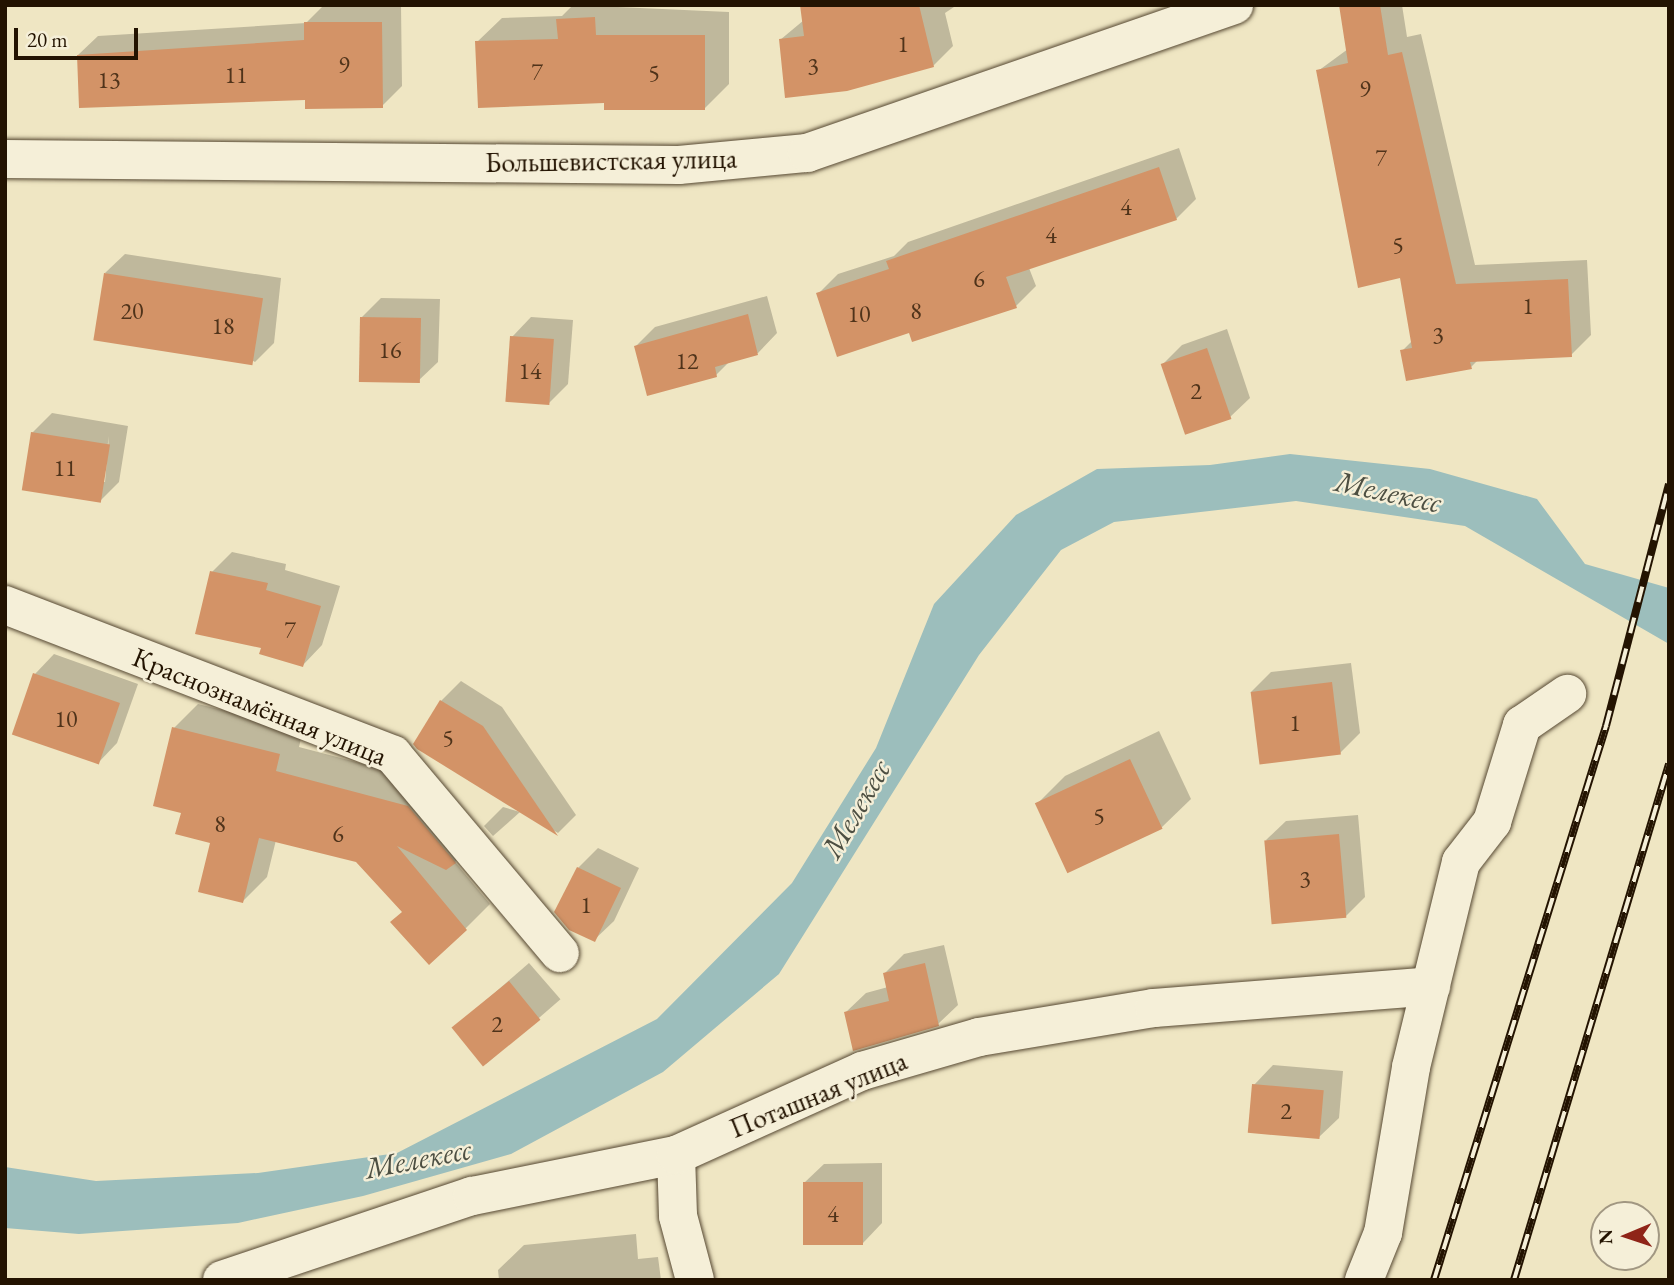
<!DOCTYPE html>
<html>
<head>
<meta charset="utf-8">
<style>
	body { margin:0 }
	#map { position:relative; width:1674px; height:1285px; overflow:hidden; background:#efe6c3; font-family:"EB Garamond",serif }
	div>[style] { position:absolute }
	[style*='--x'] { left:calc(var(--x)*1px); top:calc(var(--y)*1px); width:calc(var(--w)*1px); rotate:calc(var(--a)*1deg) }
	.water>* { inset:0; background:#9cbebc }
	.shadow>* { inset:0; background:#0003; transform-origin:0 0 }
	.building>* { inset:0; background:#d39367; transform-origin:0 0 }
	.roads { filter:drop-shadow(0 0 2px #564832) drop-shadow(0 0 2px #564832) }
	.minor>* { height:38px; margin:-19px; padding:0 19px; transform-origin:19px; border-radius:19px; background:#f5efd8 }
	.rail>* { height:8px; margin-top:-4px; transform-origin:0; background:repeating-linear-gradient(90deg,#f5efd8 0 16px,#231301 0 32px); box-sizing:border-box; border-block:2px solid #231301 }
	span { translate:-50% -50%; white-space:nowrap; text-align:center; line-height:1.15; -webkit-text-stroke:5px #f5efd8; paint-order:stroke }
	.number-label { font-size:24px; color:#4f331a }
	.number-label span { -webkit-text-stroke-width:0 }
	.street-label { font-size:28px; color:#231301 }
	.water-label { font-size:30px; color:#4d4f42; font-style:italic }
	.frame { position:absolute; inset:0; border:7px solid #231301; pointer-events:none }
	.north { position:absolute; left:1590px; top:1201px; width:70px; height:70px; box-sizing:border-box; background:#f5efd8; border:2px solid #a19782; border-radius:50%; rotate:268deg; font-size:19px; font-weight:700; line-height:28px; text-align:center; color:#231301 }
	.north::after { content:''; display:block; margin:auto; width:24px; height:32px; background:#8f2418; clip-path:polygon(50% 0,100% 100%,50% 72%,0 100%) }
	.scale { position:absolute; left:14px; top:28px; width:124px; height:32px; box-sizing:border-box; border:4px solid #231301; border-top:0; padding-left:9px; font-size:21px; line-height:24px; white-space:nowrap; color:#231301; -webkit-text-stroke:5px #f5efd8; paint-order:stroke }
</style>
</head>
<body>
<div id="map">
	<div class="water">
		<i style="clip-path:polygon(1290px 454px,1430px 469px,1537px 499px,1585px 564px,1669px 588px,1669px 644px,1465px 526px,1296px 501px,1114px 522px,1061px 550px,979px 655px,779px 974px,663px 1072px,511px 1154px,363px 1196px,238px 1223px,79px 1234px,5px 1228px,5px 1167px,96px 1181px,258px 1173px,397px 1153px,657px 1019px,792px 883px,876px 748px,934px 604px,1016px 515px,1097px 469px,1210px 465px)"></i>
	</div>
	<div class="shadow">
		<i style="clip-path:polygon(324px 5px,401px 5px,402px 86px,382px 106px,78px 55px,98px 36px,306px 23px)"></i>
		<i style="clip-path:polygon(573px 5px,729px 12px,729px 84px,704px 109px,605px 102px,477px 42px,502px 18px,562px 16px)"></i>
		<i style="clip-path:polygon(802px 5px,957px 5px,945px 13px,953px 46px,933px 66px,780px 40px,804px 20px)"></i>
		<i style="clip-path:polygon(1341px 5px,1402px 5px,1407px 37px,1421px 34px,1475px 265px,1587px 260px,1591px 335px,1571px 355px,1478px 360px,1471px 367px,1402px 351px,1413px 340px,1402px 276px,1318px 71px,1348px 49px)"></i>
		<i style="clip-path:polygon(1179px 148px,1196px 199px,1176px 219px,1029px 268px,1036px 286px,1016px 306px,910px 331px,818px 294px,838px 274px,894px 256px,908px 242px)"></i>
		<i style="clip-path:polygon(125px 254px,281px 278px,274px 343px,255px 362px,105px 273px)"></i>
		<i style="clip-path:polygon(767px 296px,777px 333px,758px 353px,731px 360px,716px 375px,636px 346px,655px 327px)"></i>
		<i style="clip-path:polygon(381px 298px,440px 299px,438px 362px,418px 381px,362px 317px)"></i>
		<i style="clip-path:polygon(531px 317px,573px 320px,568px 384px,548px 404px,512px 337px)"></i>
		<i style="clip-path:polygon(1227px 329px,1250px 398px,1230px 417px,1163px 364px,1182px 345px)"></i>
		<i style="clip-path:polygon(evenodd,52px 413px,128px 426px,119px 482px,99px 502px,32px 433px,52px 413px,109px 436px,105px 482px,102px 482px,109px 436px)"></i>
		<i style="clip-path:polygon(232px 552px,286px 564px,285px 570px,340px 586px,322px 645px,303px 665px,263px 646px,212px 572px)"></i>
		<i style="clip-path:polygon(54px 654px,138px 684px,117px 743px,98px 763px,14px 733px,35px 674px)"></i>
		<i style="clip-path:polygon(1351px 663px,1360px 733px,1340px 753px,1251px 692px,1271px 672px)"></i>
		<i style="clip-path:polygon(461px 681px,502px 707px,576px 815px,558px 833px,418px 748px,441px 701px)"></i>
		<i style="clip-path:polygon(198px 704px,303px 730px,299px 747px,432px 782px,479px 838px,455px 862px,490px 904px,465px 929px,404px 911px,357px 861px,276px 840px,267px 877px,243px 901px,212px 841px,183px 812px,174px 728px)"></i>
		<i style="clip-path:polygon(1159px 731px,1191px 799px,1162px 827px,1037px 804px,1065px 776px)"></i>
		<i style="clip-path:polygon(503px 807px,520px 812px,493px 836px,484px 826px)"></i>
		<i style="clip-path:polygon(1358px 815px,1365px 897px,1345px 917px,1266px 840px,1286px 821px)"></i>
		<i style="clip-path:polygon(598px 848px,639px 868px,614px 921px,594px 940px,578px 868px)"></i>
		<i style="clip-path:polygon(944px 945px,958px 1005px,938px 1024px,846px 1012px,866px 993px,888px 987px,885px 973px,904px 954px)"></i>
		<i style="left:529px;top:963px;width:48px;height:99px;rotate:49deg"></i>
		<i style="clip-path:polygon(1273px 1065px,1343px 1071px,1339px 1118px,1319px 1137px,1254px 1085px)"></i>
		<i style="clip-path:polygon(882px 1163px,882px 1223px,863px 1243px,804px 1183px,824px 1164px)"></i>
		<i style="clip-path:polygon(636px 1234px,638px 1259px,658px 1257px,661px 1280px,499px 1280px,498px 1270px,524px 1245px)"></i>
	</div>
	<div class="building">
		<i style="clip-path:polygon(800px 5px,919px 5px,934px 67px,847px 91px,785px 98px,779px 39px,804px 36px)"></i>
		<i style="clip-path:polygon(1339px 5px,1380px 5px,1388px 55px,1402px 52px,1456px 284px,1568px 279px,1572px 357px,1470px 362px,1472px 369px,1406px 381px,1400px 350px,1412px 348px,1400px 278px,1358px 288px,1316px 70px,1348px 63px)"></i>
		<i style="clip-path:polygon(595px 17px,596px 35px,705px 35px,705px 110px,604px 110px,604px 103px,478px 108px,475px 41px,558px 39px,556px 19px)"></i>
		<i style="clip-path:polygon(304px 22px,382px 22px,383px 108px,305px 109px,305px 100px,79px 108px,77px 55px,304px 40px)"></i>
		<i style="clip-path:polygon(1159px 167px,1177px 220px,1006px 277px,1017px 308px,912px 342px,909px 333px,837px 357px,816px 293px,889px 269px,886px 261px)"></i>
		<i style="left:104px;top:273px;width:161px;height:68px;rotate:9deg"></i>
		<i style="clip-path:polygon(748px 314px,758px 355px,715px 367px,717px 377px,647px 396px,634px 346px)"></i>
		<i style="left:360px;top:317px;width:61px;height:65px;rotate:1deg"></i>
		<i style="left:510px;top:336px;width:44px;height:66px;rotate:4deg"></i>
		<i style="left:1207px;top:348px;width:75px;height:49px;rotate:71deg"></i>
		<i style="left:31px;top:432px;width:80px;height:59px;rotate:9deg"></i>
		<i style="clip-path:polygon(210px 571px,268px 583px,266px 590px,321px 606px,303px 667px,259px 654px,261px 648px,195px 634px)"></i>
		<i style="left:33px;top:673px;width:92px;height:65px;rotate:19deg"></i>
		<i style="left:1332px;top:682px;width:73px;height:82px;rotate:83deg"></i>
		<i style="clip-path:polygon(440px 700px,483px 726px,558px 836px,417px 749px,413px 744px)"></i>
		<i style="clip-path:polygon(172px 727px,280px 754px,276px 771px,408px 806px,456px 863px,446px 870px,397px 846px,467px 930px,429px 965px,390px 922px,402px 912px,356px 862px,259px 838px,243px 903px,198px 892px,210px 843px,175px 834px,181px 813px,153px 806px)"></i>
		<i style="left:1130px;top:759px;width:77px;height:105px;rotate:65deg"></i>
		<i style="left:1339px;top:834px;width:84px;height:75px;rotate:85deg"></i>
		<i style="clip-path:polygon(577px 867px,621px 888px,595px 942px,569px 930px,554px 912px)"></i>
		<i style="clip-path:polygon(925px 963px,939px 1026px,853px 1051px,844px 1012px,889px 1001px,883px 973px)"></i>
		<i style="left:509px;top:981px;width:50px;height:74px;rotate:51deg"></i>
		<i style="left:1252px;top:1084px;width:72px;height:49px;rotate:5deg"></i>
		<i style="left:863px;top:1182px;width:63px;height:60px;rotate:90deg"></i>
	</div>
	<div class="roads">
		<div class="minor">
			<i style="--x:5;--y:159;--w:674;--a:0.51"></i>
			<i style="--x:679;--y:165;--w:129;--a:-5.4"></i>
			<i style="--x:807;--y:153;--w:452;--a:-19.1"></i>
			<i style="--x:5;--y:605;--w:416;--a:21.1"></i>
			<i style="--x:393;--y:755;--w:259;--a:49.9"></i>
			<i style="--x:676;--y:1155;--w:61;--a:88.1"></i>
			<i style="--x:678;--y:1216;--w:66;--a:75.1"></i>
			<i style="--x:222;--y:1280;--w:264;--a:-18.6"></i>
			<i style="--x:472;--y:1196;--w:208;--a:-11.4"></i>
			<i style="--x:676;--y:1155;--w:204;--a:-24.3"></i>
			<i style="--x:862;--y:1071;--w:122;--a:-16.2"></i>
			<i style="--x:979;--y:1037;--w:177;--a:-9.4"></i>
			<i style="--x:1154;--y:1008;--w:278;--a:-4.5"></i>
			<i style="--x:1364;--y:1280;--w:51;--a:-68"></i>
			<i style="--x:1383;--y:1233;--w:168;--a:-80.4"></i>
			<i style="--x:1411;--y:1067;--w:211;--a:-76.3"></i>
			<i style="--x:1461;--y:862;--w:51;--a:-52.2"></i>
			<i style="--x:1492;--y:822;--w:102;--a:-72.8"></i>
			<i style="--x:1522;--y:725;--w:55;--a:-34.6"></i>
		</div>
	</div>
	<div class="rail">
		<i style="--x:1434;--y:1280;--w:580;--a:-72.75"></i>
		<i style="--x:1606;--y:726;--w:250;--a:-75.4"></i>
		<i style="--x:1514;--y:1280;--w:539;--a:-73.28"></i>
	</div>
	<div class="number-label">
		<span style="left:903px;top:44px">1</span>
		<span style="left:344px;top:65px">9</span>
		<span style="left:813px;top:66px">3</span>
		<span style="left:537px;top:72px">7</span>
		<span style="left:654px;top:73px">5</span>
		<span style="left:236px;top:75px">11</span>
		<span style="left:109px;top:80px">13</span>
		<span style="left:1365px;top:89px">9</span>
		<span style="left:1381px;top:158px">7</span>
		<span style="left:1126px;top:207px">4</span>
		<span style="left:1051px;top:235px">4</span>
		<span style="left:1398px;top:245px">5</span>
		<span style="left:979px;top:279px">6</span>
		<span style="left:1528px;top:306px">1</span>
		<span style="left:132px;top:311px">20</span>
		<span style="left:916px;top:311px">8</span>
		<span style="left:859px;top:314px">10</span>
		<span style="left:223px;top:326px">18</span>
		<span style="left:1438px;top:335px">3</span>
		<span style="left:390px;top:350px">16</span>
		<span style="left:687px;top:361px">12</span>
		<span style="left:530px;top:371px">14</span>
		<span style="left:1196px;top:391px">2</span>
		<span style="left:65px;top:468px">11</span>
		<span style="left:290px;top:630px">7</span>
		<span style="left:66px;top:719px">10</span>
		<span style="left:1295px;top:723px">1</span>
		<span style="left:448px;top:738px">5</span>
		<span style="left:1099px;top:816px">5</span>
		<span style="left:220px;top:824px">8</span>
		<span style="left:338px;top:834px">6</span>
		<span style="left:1305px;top:879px">3</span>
		<span style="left:586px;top:905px">1</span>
		<span style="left:497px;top:1024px">2</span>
		<span style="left:1286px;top:1111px">2</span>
		<span style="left:833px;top:1214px">4</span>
	</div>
	<div class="street-label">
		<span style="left:611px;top:160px;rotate:-1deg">Большевистская улица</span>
		<span style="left:260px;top:706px;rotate:22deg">Краснознамённая улица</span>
		<span style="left:818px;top:1094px;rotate:-22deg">Поташная улица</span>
	</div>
	<div class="water-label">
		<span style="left:1388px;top:492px;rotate:12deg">Мелекесс</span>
		<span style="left:856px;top:809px;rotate:-60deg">Мелекесс</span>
		<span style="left:418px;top:1159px;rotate:-11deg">Мелекесс</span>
	</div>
	<div class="frame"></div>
	<div class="north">N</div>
	<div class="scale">20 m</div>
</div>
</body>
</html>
